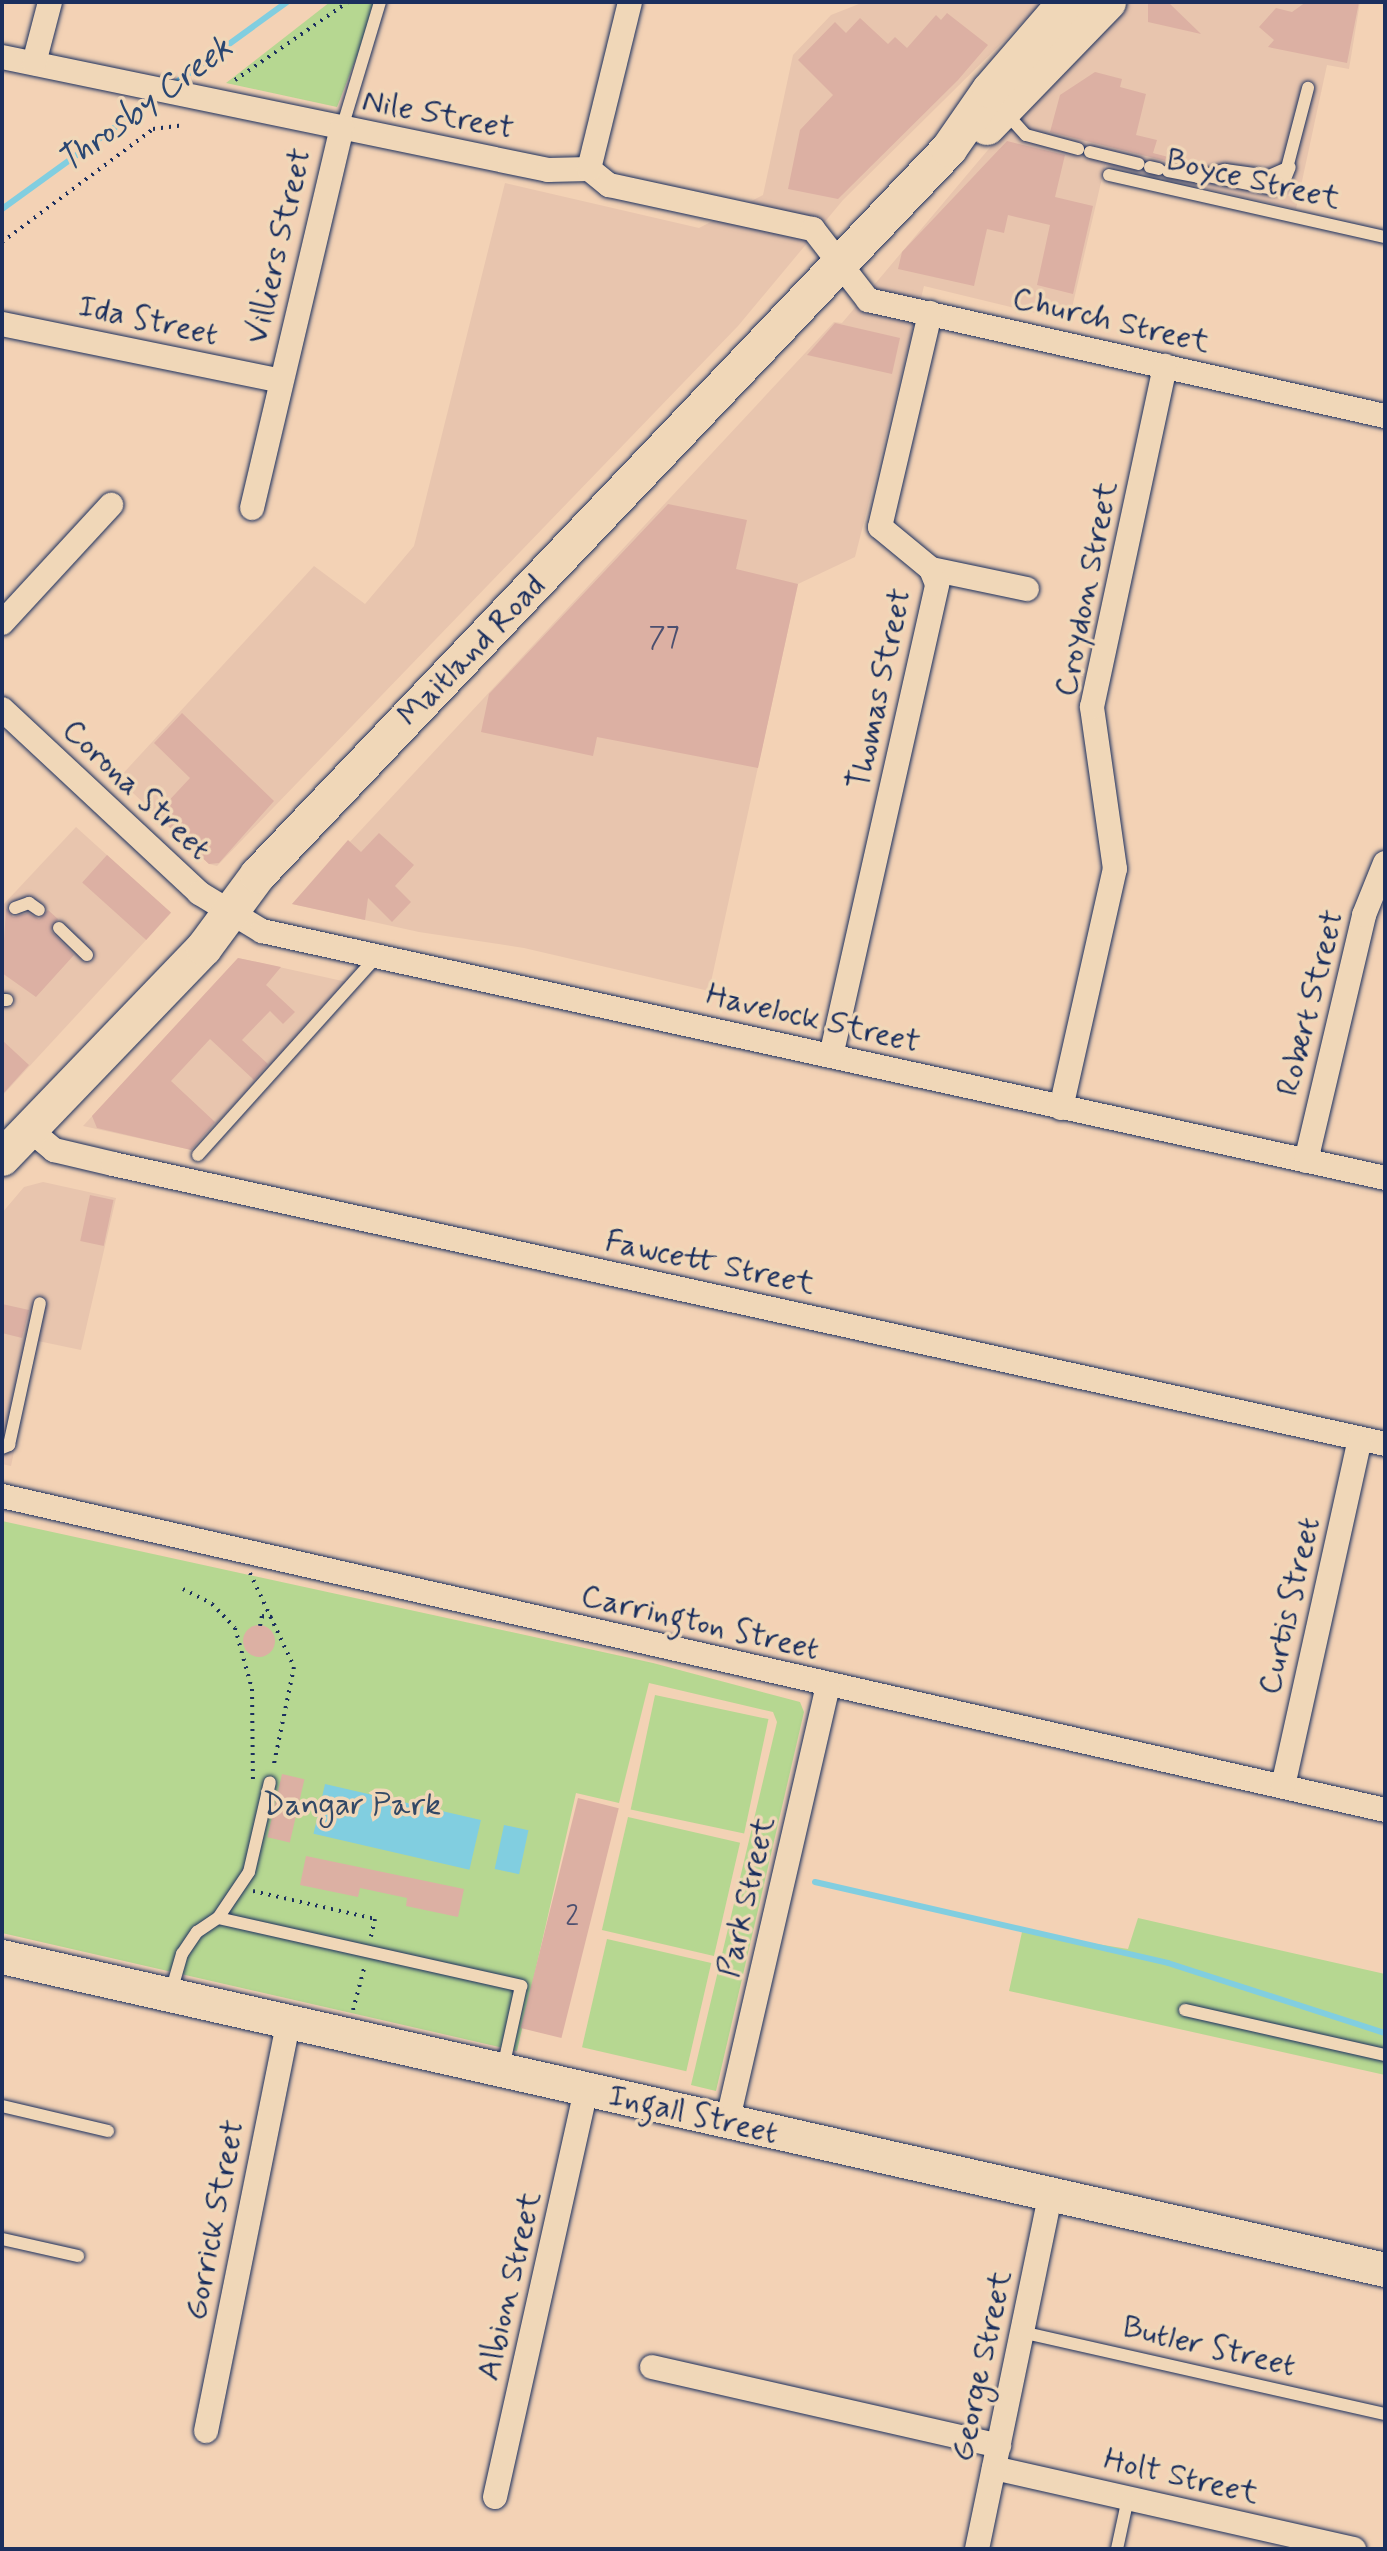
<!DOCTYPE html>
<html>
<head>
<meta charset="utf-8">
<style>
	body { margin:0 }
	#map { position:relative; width:1387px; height:2551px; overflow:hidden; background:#f3d2b5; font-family:Mynerve,sans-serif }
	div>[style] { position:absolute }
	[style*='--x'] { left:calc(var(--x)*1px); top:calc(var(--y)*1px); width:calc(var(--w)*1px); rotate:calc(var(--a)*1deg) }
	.built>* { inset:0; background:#e8c5ae }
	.green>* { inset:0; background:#b6d791; transform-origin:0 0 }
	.water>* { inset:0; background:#81cee0; transform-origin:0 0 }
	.stream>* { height:6px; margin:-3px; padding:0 3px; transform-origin:3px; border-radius:3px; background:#81cee0 }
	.building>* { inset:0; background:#dcb0a3; transform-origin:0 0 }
	.round { border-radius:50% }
	.path>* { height:4px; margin-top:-2px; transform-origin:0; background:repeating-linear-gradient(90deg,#1b2f5e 0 2px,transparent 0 8px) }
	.roads { filter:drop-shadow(0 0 2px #1b2f5e) drop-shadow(0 0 2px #1b2f5e) }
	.service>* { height:12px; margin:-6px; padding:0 6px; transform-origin:6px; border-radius:6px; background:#f0d7b8 }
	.minor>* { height:24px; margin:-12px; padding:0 12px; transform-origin:12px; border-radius:12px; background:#f0d7b8 }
	.secondary>* { height:34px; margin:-17px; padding:0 17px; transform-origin:17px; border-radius:17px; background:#f0d7b8 }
	.primary>* { height:36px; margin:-18px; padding:0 18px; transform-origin:18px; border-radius:18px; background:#f0d7b8 }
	span { translate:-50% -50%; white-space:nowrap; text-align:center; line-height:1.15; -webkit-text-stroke:7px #f0d7b8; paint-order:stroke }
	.number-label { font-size:28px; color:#4b4f6f }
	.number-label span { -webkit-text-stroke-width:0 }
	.street-label { font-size:32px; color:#1b2f5e }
	.park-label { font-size:32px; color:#324866 }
	.water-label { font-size:34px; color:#2a4772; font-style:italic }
	.frame { position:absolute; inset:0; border:4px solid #1b2f5e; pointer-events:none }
</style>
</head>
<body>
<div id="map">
	<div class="built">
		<i style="clip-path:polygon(864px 2px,1043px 2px,843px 200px,738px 326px,217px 866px,209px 864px,118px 779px,314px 566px,365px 604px,414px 546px,505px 183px,699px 228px,763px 195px,793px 55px,831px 15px)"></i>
		<i style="clip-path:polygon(1074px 2px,1360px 2px,1349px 69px,1327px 65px,1296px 209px,1105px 165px,1069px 321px,924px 286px,855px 557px,798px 584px,709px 991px,524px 948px,419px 932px,292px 904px,834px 322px,842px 323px,998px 138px)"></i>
		<i style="clip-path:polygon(76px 827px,171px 913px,2px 1096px,2px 906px)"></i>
		<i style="clip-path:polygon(238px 958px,347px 982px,192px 1150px,83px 1126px)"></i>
		<i style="clip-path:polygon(43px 1182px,116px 1198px,81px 1350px,38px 1341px,11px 1466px,2px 1464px,2px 1213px,24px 1187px)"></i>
	</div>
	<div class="green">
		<i style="clip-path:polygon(330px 2px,378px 2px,337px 107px,226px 83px)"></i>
		<i style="clip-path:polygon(2px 1521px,653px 1663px,800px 1702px,804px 1712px,716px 2091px,691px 2085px,777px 1722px,773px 1712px,649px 1683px,619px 1803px,576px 1793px,517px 2051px,2px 1933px)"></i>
		<i style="left:655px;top:1695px;width:116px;height:117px;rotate:12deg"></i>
		<i style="left:628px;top:1817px;width:115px;height:116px;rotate:13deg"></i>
		<i style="clip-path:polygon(1138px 1918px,1385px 1974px,1385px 2075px,1009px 1991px,1022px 1932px,1128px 1949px)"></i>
		<i style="left:607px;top:1939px;width:107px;height:111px;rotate:13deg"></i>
	</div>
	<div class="water">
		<i style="left:325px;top:1784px;width:160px;height:51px;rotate:13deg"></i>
		<i style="left:504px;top:1825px;width:25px;height:45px;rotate:12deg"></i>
	</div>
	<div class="stream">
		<i style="--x:174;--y:84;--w:140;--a:-36"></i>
		<i style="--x:2;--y:209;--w:193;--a:-35.9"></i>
		<i style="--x:815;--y:1882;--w:362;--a:12.9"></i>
		<i style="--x:1168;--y:1963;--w:228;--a:17.9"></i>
	</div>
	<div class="building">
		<i style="clip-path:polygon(1148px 2px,1168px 2px,1201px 34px,1148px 22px)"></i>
		<i style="clip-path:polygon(1306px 2px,1359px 2px,1347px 63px,1268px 47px,1274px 40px,1259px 27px,1276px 8px,1292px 12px)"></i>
		<i style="clip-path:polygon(947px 13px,988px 45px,958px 80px,838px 199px,788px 189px,800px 130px,833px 95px,798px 60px,835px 22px,846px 33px,860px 18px,888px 44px,895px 37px,907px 48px,936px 15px,941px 20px)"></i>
		<i style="clip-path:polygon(1095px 72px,1122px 79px,1120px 87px,1146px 94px,1136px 135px,1157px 140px,1153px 153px,1172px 158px,1170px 162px,1050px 132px,1060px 95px)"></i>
		<i style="clip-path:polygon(1007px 141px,1065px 155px,1055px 197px,1093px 206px,1073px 294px,1037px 285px,1050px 225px,1008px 215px,1004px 233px,987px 229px,974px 286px,898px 269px,902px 252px)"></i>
		<i style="clip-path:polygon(835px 323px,900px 338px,892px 374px,807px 355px)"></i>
		<i style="clip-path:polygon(668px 504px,747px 520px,736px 569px,798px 584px,758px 768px,597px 737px,593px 756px,481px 732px,489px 694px)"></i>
		<i style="clip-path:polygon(182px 713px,274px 801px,219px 863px,209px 864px,168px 826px,174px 819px,162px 808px,190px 778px,154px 743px)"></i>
		<i style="clip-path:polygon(379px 833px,414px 865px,395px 886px,411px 902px,392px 922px,368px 898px,365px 920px,292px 904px,348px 840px,361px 852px)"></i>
		<i style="left:107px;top:855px;width:86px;height:37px;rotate:42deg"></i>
		<i style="clip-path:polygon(6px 908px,13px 917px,28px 913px,39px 919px,48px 910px,58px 919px,51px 931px,74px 955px,36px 997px,2px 973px)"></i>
		<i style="clip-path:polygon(238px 958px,281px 967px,266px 985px,295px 1012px,283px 1024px,270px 1011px,242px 1040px,268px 1064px,254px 1080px,210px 1039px,171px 1081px,215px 1122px,191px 1150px,97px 1128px,92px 1116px)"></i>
		<i style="clip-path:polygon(2px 1040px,29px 1065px,2px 1095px)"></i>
		<i style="left:90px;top:1195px;width:24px;height:47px;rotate:12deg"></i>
		<i style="clip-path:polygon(2px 1304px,29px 1310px,22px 1338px,2px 1333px)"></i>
		<i class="round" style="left:243px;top:1625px;width:32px;height:32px"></i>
		<i style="left:282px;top:1774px;width:23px;height:65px;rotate:13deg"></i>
		<i style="left:578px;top:1798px;width:42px;height:237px;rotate:14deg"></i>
		<i style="clip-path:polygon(306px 1856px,464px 1889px,458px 1917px,406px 1906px,407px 1898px,360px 1888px,358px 1897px,300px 1885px)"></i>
	</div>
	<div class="path">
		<i style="--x:235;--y:80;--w:137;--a:-34.6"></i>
		<i style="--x:2;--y:242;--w:189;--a:-36.8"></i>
		<i style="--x:153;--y:129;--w:32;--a:-7"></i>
		<i style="--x:250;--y:1573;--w:104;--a:64.9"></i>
		<i style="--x:294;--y:1667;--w:103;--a:101.7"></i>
		<i style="--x:183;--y:1589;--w:33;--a:27"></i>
		<i style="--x:212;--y:1604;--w:33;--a:46"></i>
		<i style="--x:235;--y:1628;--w:63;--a:74.4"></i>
		<i style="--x:252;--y:1689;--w:91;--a:89.4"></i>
		<i style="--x:260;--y:1626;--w:10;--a:-79"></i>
		<i style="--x:262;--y:1616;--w:10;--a:6"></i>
		<i style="--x:253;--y:1891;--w:125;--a:12.9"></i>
		<i style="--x:375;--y:1919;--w:18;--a:103"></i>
		<i style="--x:353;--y:2010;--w:47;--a:-75.1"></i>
	</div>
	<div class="roads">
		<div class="service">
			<i style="--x:1005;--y:112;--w:31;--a:48"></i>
			<i style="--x:1026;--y:135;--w:54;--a:15.1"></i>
			<i style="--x:342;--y:128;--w:132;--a:-73.2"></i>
			<i style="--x:1090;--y:152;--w:50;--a:13.8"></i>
			<i style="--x:1150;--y:167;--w:9;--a:13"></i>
			<i style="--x:1168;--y:171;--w:31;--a:11"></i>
			<i style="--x:1198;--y:177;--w:28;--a:-15"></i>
			<i style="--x:1225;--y:170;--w:44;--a:7.8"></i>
			<i style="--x:1269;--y:176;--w:20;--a:-24"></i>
			<i style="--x:1287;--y:168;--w:83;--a:-75.3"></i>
			<i style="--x:1109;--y:175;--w:283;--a:12.7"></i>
			<i style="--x:1208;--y:176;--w:66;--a:11.3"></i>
			<i style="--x:1273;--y:189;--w:11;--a:-27"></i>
			<i style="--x:1283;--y:184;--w:18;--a:-68"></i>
			<i style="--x:15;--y:908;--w:15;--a:-20"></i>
			<i style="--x:29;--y:903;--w:12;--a:35"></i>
			<i style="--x:59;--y:928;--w:39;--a:44"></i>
			<i style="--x:2;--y:1000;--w:5;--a:0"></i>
			<i style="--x:198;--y:1155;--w:268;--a:-48"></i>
			<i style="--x:2;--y:1448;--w:8;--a:-23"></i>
			<i style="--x:9;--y:1445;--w:145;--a:-77.7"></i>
			<i style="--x:218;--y:1918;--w:55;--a:-56"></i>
			<i style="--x:249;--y:1872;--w:92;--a:-76.9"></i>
			<i style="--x:171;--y:1992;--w:40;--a:-74"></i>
			<i style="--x:182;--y:1954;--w:27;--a:-56"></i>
			<i style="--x:197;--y:1932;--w:25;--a:-34"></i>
			<i style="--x:218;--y:1918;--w:311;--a:12.6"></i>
			<i style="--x:521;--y:1986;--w:84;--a:102.4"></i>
			<i style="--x:1185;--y:2010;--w:205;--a:12.7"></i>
			<i style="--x:2;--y:2106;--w:109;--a:13.3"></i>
			<i style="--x:2;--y:2239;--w:78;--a:12.6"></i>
			<i style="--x:1021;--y:2332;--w:373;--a:12.7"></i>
			<i style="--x:1117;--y:2549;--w:52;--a:-77.8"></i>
		</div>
		<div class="minor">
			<i style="--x:2;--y:57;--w:558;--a:11.69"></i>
			<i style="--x:548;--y:170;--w:41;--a:-1.4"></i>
			<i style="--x:589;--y:169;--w:26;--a:39"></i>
			<i style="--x:609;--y:185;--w:209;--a:12.2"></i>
			<i style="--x:813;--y:229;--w:90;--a:52.2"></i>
			<i style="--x:868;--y:300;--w:530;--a:12.65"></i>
			<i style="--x:34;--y:63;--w:63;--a:-75.3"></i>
			<i style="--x:589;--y:169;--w:172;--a:-76.2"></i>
			<i style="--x:2;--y:324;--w:285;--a:11.5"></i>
			<i style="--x:252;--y:508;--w:391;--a:-76.7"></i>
			<i style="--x:931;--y:569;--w:98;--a:11.8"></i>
			<i style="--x:2;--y:623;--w:161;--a:-47.3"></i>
			<i style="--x:2;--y:709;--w:270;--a:43"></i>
			<i style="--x:199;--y:893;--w:74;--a:31.1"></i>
			<i style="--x:262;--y:931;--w:1150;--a:12.4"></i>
			<i style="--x:831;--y:1056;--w:484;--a:-77.3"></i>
			<i style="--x:937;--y:584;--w:16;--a:-112"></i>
			<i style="--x:931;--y:569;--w:66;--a:-140.5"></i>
			<i style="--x:880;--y:527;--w:220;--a:-76.8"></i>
			<i style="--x:1061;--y:1108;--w:245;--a:-77.3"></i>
			<i style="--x:1115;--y:869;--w:164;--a:-98.1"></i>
			<i style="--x:1092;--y:707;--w:349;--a:-77.9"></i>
			<i style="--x:29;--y:1129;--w:33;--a:40"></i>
			<i style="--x:54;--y:1150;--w:61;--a:13.3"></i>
			<i style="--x:113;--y:1164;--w:1302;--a:12.41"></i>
			<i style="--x:1306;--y:1161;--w:253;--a:-76.7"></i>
			<i style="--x:1364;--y:915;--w:56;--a:-68"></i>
			<i style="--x:2;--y:1496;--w:1418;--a:12.79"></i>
			<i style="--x:1283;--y:1786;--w:355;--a:-77.5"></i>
			<i style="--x:727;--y:2123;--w:449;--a:-77"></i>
			<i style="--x:652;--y:2367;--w:356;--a:12.8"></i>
			<i style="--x:206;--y:2431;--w:416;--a:-78.6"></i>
			<i style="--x:994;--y:2468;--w:369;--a:12.7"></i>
			<i style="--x:495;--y:2497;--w:417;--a:-77.4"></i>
			<i style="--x:977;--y:2549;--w:360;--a:-78.3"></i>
		</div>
		<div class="secondary">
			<i style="--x:2;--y:1957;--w:1418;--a:12.75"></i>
		</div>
		<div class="primary">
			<i style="--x:987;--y:127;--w:174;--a:-45.9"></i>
			<i style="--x:2;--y:1158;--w:291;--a:-46.1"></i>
			<i style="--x:204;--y:948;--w:91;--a:-53.5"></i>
			<i style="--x:258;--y:875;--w:1002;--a:-46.41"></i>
			<i style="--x:949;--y:149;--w:72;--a:-55.2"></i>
			<i style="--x:990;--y:90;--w:116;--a:-49.2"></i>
		</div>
	</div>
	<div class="number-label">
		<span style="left:664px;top:639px">77</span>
		<span style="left:572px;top:1918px">2</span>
	</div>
	<div class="street-label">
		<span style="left:438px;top:115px;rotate:11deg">Nile Street</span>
		<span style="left:1253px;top:180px;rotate:13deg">Boyce Street</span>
		<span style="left:279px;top:246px;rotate:-77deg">Villiers Street</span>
		<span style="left:148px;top:321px;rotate:12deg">Ida Street</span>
		<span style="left:1111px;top:321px;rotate:13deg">Church Street</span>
		<span style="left:1087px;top:589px;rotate:-79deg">Croydon Street</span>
		<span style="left:472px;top:651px;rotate:-46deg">Maitland Road</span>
		<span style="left:880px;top:689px;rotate:-78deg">Thomas Street</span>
		<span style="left:136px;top:790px;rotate:43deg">Corona Street</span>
		<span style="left:1311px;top:1003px;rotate:-76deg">Robert Street</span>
		<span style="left:813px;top:1019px;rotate:13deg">Havelock Street</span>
		<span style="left:710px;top:1263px;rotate:12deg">Fawcett Street</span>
		<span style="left:1290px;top:1606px;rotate:-77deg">Curtis Street</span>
		<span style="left:700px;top:1623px;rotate:13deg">Carrington Street</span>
		<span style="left:747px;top:1897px;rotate:-77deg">Park Street</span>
		<span style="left:693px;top:2115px;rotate:13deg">Ingall Street</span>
		<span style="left:215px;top:2220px;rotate:-79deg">Gorrick Street</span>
		<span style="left:510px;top:2286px;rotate:-77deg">Albion Street</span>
		<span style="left:1209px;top:2347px;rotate:13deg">Butler Street</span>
		<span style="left:982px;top:2366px;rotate:-78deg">George Street</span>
		<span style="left:1181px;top:2477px;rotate:13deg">Holt Street</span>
	</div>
	<div class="park-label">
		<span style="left:352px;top:1805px">Dangar Park</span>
	</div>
	<div class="water-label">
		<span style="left:145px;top:105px;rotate:-36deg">Throsby Creek</span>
	</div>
	<div class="frame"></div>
</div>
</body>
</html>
